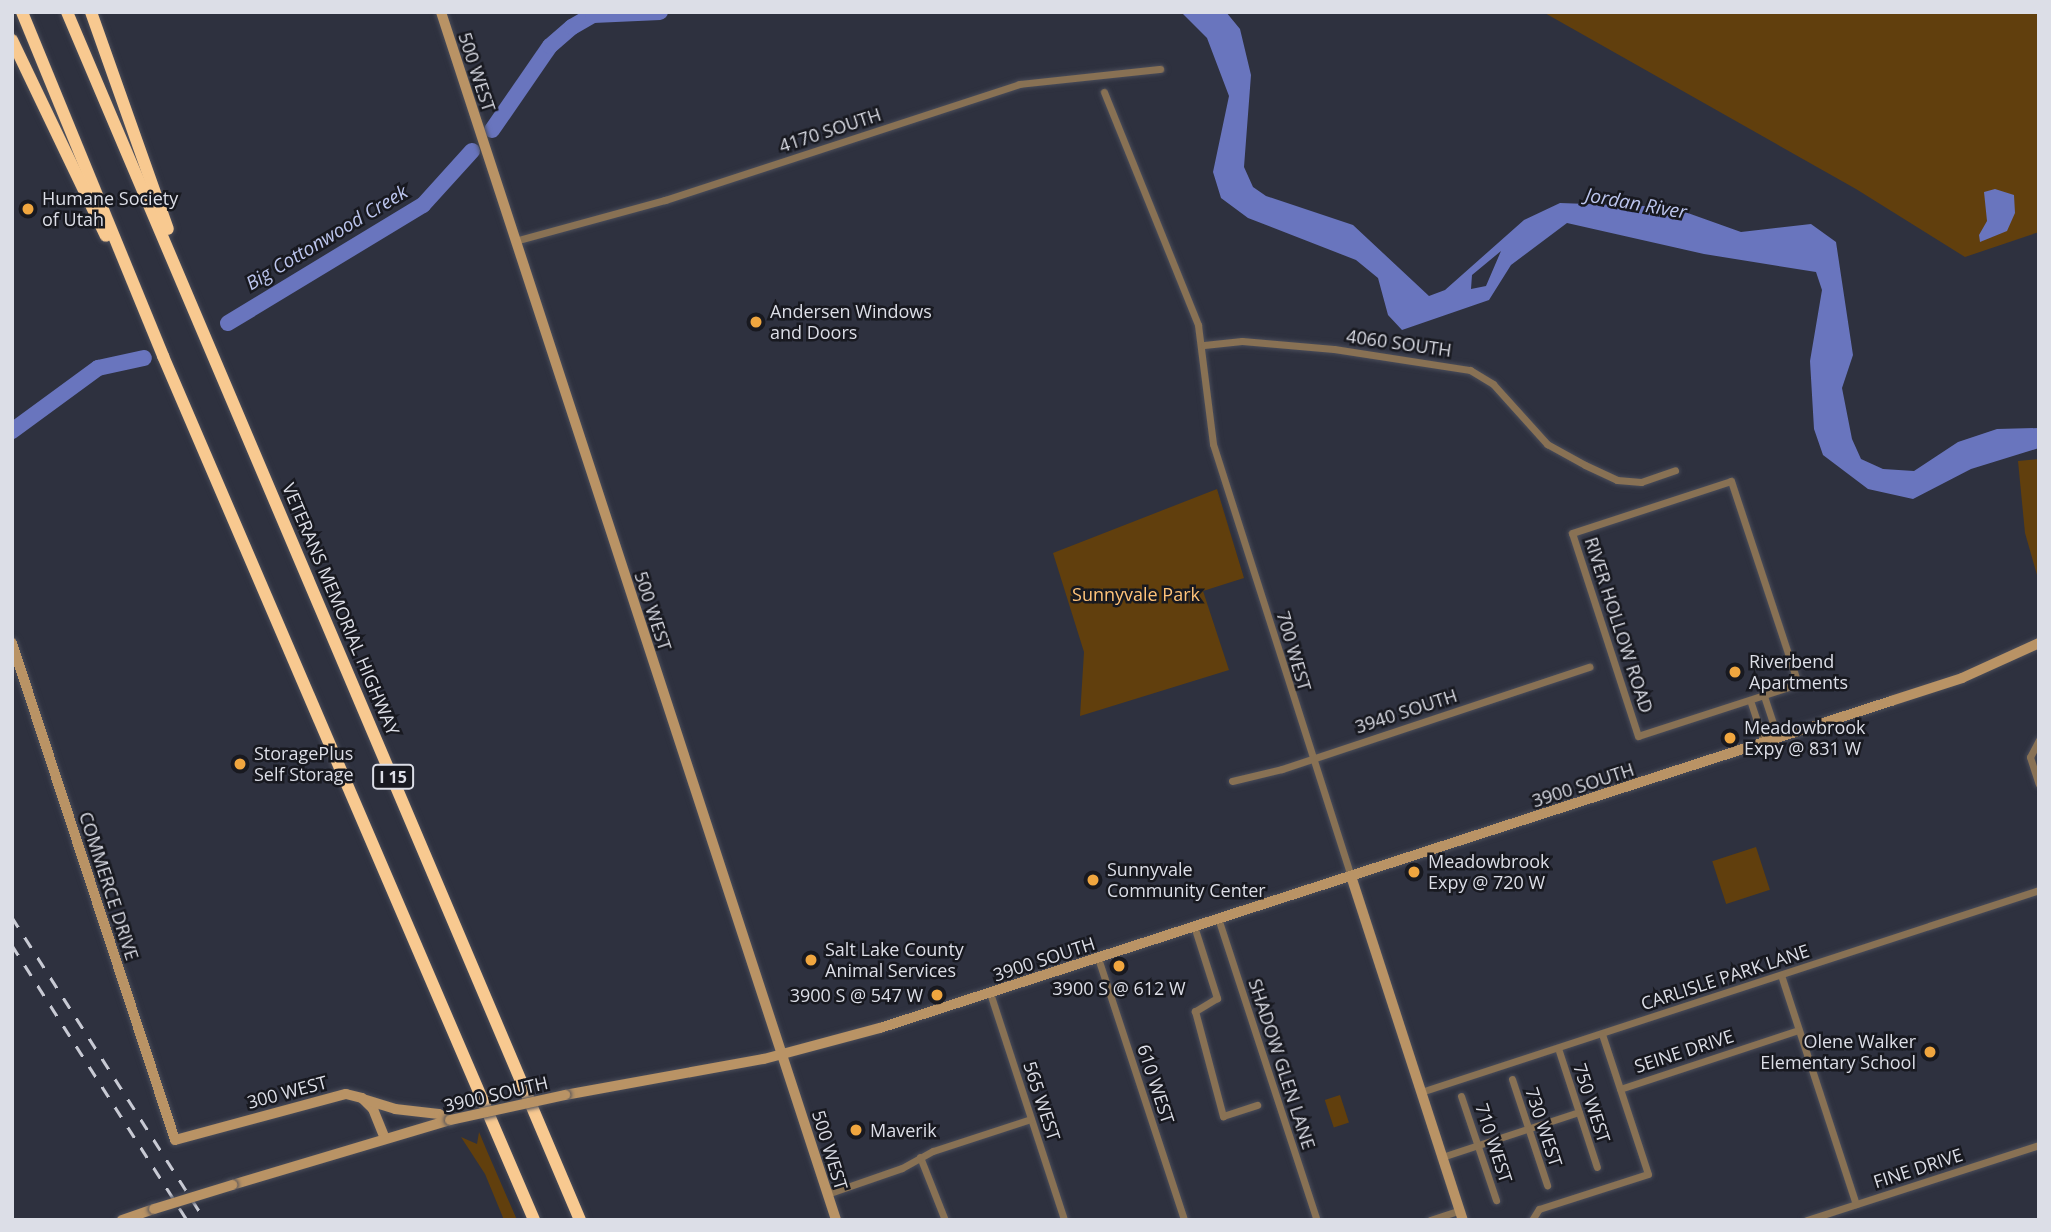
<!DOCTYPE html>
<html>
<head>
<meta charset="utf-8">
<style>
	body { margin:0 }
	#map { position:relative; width:2051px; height:1232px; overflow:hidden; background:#2e313f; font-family:"Open Sans",sans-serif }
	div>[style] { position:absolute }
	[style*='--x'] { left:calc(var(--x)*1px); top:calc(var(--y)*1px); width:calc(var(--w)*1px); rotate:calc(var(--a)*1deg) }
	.green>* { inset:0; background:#613f0d; transform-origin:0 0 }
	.water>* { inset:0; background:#6975be }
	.river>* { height:16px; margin:-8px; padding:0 8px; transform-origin:8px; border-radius:8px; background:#6975be }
	.roads { filter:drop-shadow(0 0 2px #4a4d5a) drop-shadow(0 0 2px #4a4d5a) }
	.street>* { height:7px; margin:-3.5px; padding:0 3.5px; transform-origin:3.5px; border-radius:3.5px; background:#887154 }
	.secondary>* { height:10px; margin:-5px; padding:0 5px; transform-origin:5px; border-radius:5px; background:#b99365 }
	.highway>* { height:12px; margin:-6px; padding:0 6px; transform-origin:6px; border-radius:6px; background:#f8c990 }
	.rail>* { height:2.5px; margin-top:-1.25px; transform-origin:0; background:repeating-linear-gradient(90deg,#c8cad4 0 12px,transparent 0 24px) }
	.bridges { filter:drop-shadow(0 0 2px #4a4d5a) drop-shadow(0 0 2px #4a4d5a) }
	.secondary-bridge>* { height:10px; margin:-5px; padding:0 5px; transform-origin:5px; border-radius:5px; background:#b99365 }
	.dots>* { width:19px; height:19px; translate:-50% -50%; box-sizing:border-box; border:4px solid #181920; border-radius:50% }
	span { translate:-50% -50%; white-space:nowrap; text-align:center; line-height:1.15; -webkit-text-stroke:5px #181920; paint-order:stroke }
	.shield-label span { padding:2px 5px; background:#181920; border:2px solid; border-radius:5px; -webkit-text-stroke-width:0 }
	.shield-label { font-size:16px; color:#dcdee7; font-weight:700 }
	.street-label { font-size:18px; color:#dcdee7 }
	.poi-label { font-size:18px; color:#dcdee7 }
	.left { translate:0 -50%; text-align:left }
	.right { translate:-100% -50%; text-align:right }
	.park-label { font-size:18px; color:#ffc379 }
	.water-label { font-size:19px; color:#bcc5ed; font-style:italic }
	.frame { position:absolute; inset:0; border:14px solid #dcdee7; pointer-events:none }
</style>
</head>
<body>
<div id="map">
	<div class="green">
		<i style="clip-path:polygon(1543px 12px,2039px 12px,2039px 232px,1965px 257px,1856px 189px)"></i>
		<i style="clip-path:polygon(2039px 459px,2039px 582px,2025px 533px,2018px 461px)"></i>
		<i style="clip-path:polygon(1217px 489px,1244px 578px,1203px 591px,1229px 670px,1080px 716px,1084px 652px,1053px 553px)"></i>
		<i style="left:1756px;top:847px;width:45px;height:46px;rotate:72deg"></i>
		<i style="left:1340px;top:1095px;width:29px;height:16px;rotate:72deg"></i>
		<i style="clip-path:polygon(479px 1132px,487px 1151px,517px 1220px,504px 1220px,485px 1174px,461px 1137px,477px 1144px)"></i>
	</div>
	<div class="water">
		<i style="clip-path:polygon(evenodd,1181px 12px,1226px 12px,1240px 29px,1251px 75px,1244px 167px,1253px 187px,1266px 196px,1353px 225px,1429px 296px,1445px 290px,1524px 220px,1560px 203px,1671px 207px,1741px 232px,1811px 224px,1836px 242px,1853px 355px,1842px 388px,1852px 439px,1861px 459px,1883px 469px,1914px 471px,1958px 442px,1997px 429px,2039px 428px,2039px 448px,1971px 469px,1913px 499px,1868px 489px,1823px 455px,1814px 429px,1810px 361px,1822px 290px,1816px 272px,1704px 254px,1567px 223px,1511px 265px,1489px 300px,1402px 330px,1388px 315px,1378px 278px,1356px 260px,1248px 218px,1221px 198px,1213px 172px,1229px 96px,1207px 38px,1181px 12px,1501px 251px,1486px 286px,1471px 289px,1472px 275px,1501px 251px)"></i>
		<i style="clip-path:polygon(1995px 189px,2014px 195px,2015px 213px,2007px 231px,1980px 242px,1979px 235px,1987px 221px,1984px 192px)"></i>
	</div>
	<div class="river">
		<i style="--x:492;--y:130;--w:102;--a:-55.4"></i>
		<i style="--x:550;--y:46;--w:29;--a:-41"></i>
		<i style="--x:572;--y:27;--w:24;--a:-30"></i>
		<i style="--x:593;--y:15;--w:67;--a:-2.6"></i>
		<i style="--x:228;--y:323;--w:228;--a:-31.2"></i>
		<i style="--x:423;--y:205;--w:73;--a:-47.8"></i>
		<i style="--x:12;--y:431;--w:107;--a:-36.2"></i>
		<i style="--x:98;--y:368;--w:47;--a:-12.3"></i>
	</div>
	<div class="roads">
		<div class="street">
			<i style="--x:1104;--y:92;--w:251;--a:68"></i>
			<i style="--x:1198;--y:325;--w:120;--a:82.8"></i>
			<i style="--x:1213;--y:444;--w:454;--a:72.3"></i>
			<i style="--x:515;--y:241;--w:156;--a:-15.3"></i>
			<i style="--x:665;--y:200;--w:373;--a:-18.1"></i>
			<i style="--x:1019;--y:84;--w:142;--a:-6.1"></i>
			<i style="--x:1204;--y:345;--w:38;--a:-6"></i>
			<i style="--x:1242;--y:341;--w:92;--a:5"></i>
			<i style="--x:1334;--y:349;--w:138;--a:8.8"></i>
			<i style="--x:1470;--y:370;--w:27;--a:31"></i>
			<i style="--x:1493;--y:384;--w:81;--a:48"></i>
			<i style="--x:1547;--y:444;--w:43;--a:28.9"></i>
			<i style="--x:1585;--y:465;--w:35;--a:25"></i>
			<i style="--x:1617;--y:480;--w:24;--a:5"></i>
			<i style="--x:1641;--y:482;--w:36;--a:-19"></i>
			<i style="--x:1731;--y:481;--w:214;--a:71.7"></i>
			<i style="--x:1798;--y:684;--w:168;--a:162"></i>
			<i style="--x:1638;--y:736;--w:213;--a:-108"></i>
			<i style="--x:1572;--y:533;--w:167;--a:-18.1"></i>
			<i style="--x:1764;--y:696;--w:44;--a:71.6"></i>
			<i style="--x:1750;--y:700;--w:44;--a:71.6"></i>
			<i style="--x:2039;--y:740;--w:19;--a:118"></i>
			<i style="--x:2030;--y:757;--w:28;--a:72"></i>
			<i style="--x:1232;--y:781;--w:51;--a:-13.5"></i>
			<i style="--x:1282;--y:769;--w:324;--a:-18.4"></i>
			<i style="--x:1218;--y:918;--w:318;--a:71.9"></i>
			<i style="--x:1194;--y:926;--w:76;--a:72.3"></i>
			<i style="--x:1217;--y:998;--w:26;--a:149"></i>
			<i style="--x:1195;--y:1011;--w:109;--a:75.1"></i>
			<i style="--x:1223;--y:1116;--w:36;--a:-18"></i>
			<i style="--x:1098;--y:958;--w:276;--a:71.8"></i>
			<i style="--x:1781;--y:975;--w:241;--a:71.9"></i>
			<i style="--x:990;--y:993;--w:239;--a:71.9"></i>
			<i style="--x:1558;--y:1048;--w:125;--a:71.9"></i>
			<i style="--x:1512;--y:1079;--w:112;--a:71.7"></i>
			<i style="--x:1620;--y:1089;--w:188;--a:-18.3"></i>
			<i style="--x:1421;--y:1092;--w:650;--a:-18.1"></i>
			<i style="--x:1461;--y:1096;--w:110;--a:71.4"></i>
			<i style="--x:920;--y:1157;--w:68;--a:68.4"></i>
			<i style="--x:1442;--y:1157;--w:144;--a:-18.2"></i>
			<i style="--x:827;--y:1194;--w:79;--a:-19.1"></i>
			<i style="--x:902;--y:1168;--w:35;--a:-29"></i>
			<i style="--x:933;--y:1151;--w:103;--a:-18.1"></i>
			<i style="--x:1430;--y:1220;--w:32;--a:-18"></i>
			<i style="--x:1532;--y:1220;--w:13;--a:-58"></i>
			<i style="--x:1539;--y:1209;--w:114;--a:-17.8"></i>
			<i style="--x:1648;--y:1174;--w:147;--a:-108.2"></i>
			<i style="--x:1807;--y:1220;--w:244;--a:-17.9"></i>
		</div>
		<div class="secondary">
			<i style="--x:441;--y:12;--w:1271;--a:71.89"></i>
			<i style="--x:12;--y:643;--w:523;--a:71.84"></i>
			<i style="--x:175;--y:1140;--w:177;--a:-15.1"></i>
			<i style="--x:346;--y:1094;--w:16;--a:14"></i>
			<i style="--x:362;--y:1098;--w:16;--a:45"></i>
			<i style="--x:373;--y:1109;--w:32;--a:68"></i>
			<i style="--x:1351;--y:876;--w:362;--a:72"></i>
			<i style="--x:565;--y:1095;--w:202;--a:-10.3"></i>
			<i style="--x:764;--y:1059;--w:120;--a:-15"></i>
			<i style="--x:880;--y:1028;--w:1063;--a:-17.92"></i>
			<i style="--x:1891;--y:701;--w:75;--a:-17.9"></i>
			<i style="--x:1962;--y:678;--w:85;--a:-24.4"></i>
			<i style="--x:363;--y:1099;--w:34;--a:17"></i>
			<i style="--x:395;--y:1109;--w:44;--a:6.5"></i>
			<i style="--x:439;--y:1114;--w:13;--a:29"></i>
			<i style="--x:232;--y:1185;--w:227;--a:-16.6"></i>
			<i style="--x:122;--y:1220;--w:34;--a:-19"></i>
		</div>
		<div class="highway">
			<i style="--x:22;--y:12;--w:372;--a:67.7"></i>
			<i style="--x:163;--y:356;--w:940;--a:66.76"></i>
			<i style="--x:67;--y:12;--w:1312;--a:66.99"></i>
			<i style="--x:91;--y:12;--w:230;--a:70.5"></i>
			<i style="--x:12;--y:40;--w:217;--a:64.4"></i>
		</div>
	</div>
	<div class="rail">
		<i style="--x:12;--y:917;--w:359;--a:57.5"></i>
		<i style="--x:12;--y:945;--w:326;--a:57.5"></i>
	</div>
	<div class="bridges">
		<div class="secondary-bridge">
			<i style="--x:450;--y:1120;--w:118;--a:-12.3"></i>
			<i style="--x:154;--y:1209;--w:82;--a:-17.1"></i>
		</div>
	</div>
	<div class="dots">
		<i style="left:28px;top:209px;background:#f0a63f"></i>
		<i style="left:756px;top:322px;background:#f0a63f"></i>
		<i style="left:1735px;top:672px;background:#f0a63f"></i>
		<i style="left:1730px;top:738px;background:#f0a63f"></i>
		<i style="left:240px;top:764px;background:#f0a63f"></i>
		<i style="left:1414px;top:872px;background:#f0a63f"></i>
		<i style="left:1093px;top:880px;background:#f0a63f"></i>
		<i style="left:811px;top:960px;background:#f0a63f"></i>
		<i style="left:1119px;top:966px;background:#f0a63f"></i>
		<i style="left:937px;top:995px;background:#f0a63f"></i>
		<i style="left:1930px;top:1052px;background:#f0a63f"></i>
		<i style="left:856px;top:1130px;background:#f0a63f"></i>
	</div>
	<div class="shield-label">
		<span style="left:393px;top:777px">I 15</span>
	</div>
	<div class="street-label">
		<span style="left:477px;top:72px;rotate:72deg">500 WEST</span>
		<span style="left:830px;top:130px;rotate:-18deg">4170 SOUTH</span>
		<span style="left:1399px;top:343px;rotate:8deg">4060 SOUTH</span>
		<span style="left:341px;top:609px;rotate:67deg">VETERANS MEMORIAL HIGHWAY</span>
		<span style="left:653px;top:611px;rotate:72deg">500 WEST</span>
		<span style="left:1619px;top:625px;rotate:72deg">RIVER HOLLOW ROAD</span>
		<span style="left:1294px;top:651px;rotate:74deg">700 WEST</span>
		<span style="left:1406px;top:711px;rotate:-18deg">3940 SOUTH</span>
		<span style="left:1583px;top:785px;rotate:-18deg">3900 SOUTH</span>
		<span style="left:109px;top:886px;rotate:72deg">COMMERCE DRIVE</span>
		<span style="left:1044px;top:959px;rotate:-18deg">3900 SOUTH</span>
		<span style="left:1725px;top:977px;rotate:-18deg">CARLISLE PARK LANE</span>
		<span style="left:1684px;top:1051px;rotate:-18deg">SEINE DRIVE</span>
		<span style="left:1282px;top:1064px;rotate:72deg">SHADOW GLEN LANE</span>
		<span style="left:1156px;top:1084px;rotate:72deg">610 WEST</span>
		<span style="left:287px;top:1092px;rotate:-15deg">300 WEST</span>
		<span style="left:496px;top:1094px;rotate:-13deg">3900 SOUTH</span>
		<span style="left:1042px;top:1101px;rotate:72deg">565 WEST</span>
		<span style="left:1592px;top:1103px;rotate:72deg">750 WEST</span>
		<span style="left:1544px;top:1127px;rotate:72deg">730 WEST</span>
		<span style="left:1494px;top:1143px;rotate:72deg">710 WEST</span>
		<span style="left:830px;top:1150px;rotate:73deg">500 WEST</span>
		<span style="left:1918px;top:1168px;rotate:-18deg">FINE DRIVE</span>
	</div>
	<div class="poi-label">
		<span class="left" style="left:42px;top:209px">Humane Society<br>of Utah</span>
		<span class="left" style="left:770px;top:322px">Andersen Windows<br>and Doors</span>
		<span class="left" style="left:1749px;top:672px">Riverbend<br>Apartments</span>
		<span class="left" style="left:1744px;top:738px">Meadowbrook<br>Expy @ 831 W</span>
		<span class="left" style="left:254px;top:764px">StoragePlus<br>Self Storage</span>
		<span class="left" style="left:1428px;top:872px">Meadowbrook<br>Expy @ 720 W</span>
		<span class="left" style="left:1107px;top:880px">Sunnyvale<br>Community Center</span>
		<span class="left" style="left:825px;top:960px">Salt Lake County<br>Animal Services</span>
		<span style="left:1119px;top:988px">3900 S @ 612 W</span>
		<span class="right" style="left:923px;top:995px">3900 S @ 547 W</span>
		<span class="right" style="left:1916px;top:1052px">Olene Walker<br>Elementary School</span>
		<span class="left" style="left:870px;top:1130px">Maverik</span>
	</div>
	<div class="park-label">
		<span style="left:1136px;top:594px">Sunnyvale Park</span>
	</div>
	<div class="water-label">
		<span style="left:1636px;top:204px;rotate:10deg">Jordan River</span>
		<span style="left:327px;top:238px;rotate:-31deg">Big Cottonwood Creek</span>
	</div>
	<div class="frame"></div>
</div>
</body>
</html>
